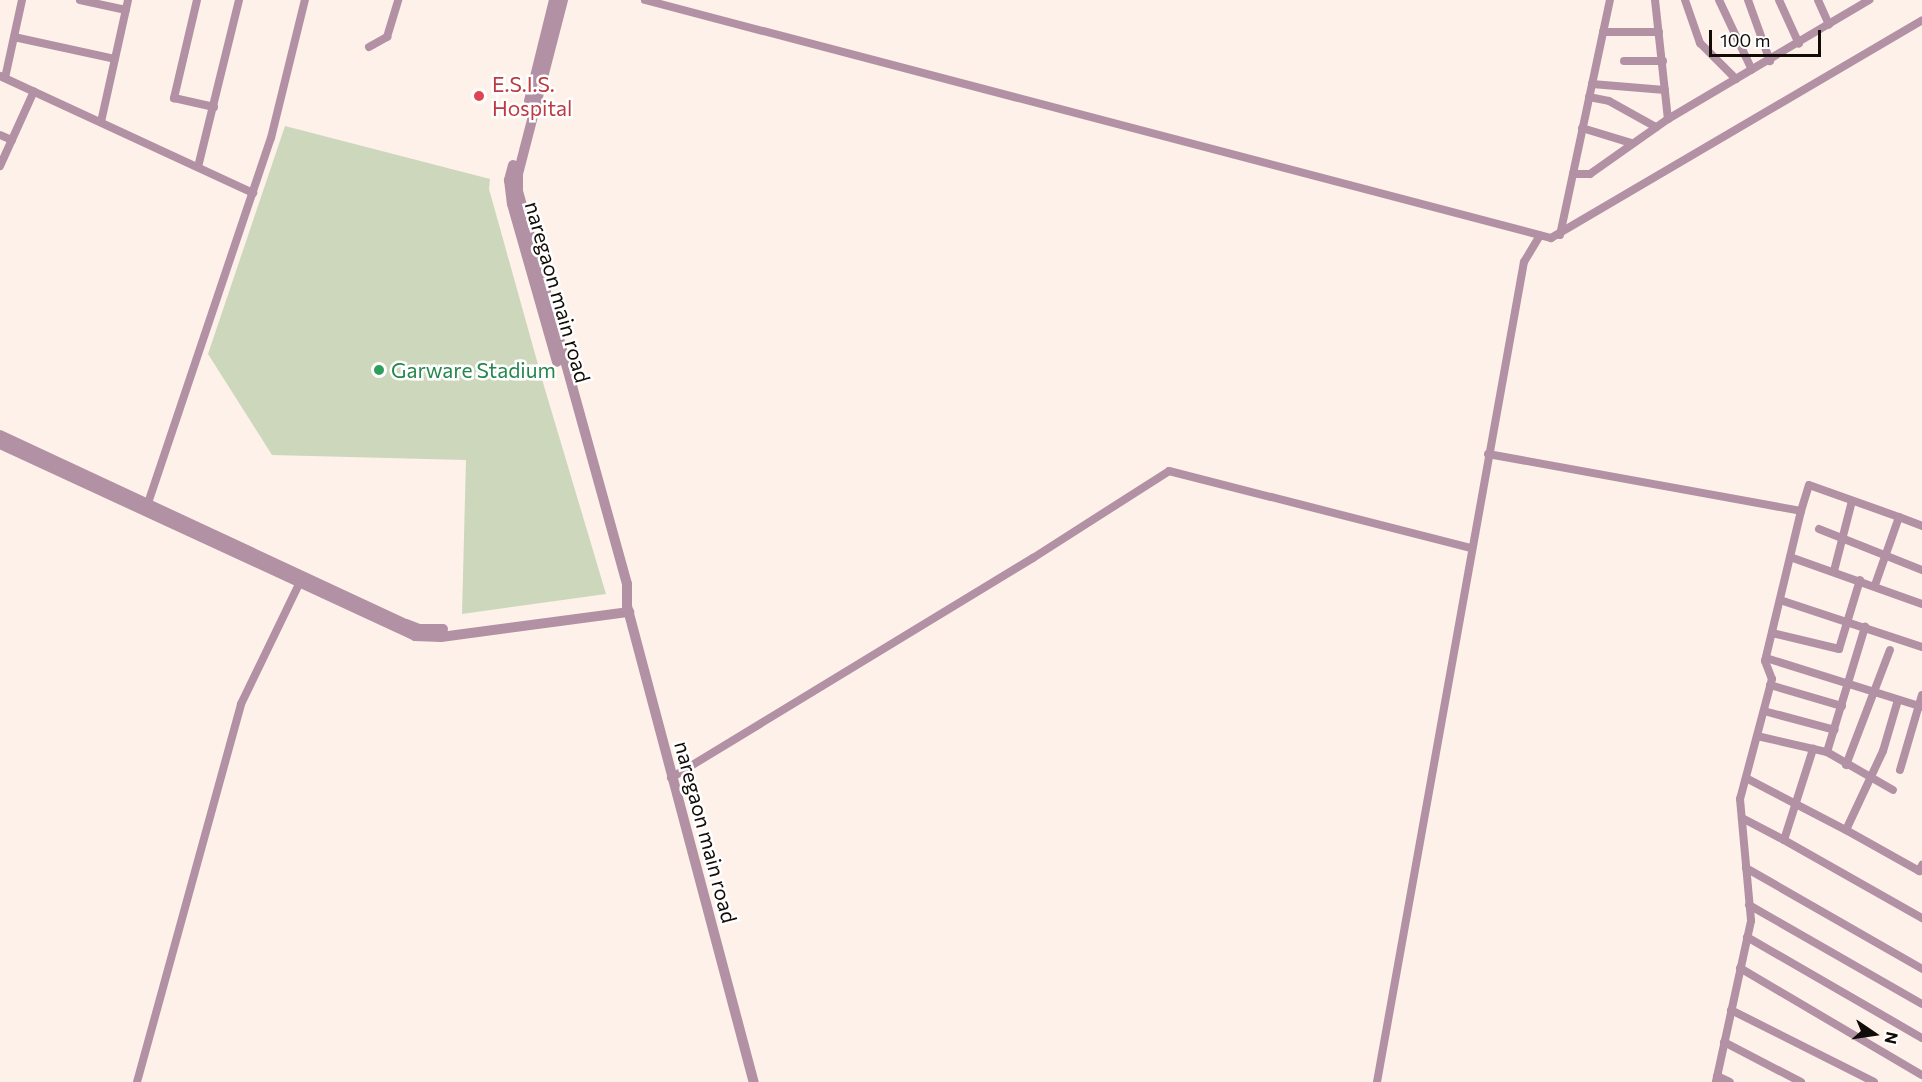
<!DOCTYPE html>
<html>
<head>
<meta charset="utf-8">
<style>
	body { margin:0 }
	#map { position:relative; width:1922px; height:1082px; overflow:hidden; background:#fdf1e9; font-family:Commissioner,sans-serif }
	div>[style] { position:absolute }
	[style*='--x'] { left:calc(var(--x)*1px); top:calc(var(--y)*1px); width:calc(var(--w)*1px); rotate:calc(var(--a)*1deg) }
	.green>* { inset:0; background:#cdd7bc }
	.minor>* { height:8px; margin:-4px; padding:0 4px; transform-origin:4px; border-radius:4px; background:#b291a5 }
	.tertiary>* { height:10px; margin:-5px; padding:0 5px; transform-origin:5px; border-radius:5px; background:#b291a5 }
	.dots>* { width:16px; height:16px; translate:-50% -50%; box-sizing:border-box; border:3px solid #fff; border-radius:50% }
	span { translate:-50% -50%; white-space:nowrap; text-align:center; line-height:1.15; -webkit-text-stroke:5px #fff; paint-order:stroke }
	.health-label { font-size:21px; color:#be3a42 }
	.left { translate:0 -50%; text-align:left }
	.street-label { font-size:21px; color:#120c08 }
	.leisure-label { font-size:21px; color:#27864d }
	.north { position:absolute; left:1844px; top:1004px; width:60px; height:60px; -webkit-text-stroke:4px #fff; paint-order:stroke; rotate:103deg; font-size:16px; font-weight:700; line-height:24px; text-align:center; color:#120c08 }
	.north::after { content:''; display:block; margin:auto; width:21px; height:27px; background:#120c08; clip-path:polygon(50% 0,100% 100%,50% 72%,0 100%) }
	.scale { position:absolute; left:1709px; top:30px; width:112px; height:27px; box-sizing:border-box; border:3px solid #120c08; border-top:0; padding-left:8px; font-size:18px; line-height:21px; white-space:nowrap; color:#120c08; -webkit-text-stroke:4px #fff; paint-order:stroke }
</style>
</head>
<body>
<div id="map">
	<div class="green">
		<i style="clip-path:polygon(285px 126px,490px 179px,489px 189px,544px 386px,606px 594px,462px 614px,466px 460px,272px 455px,208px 354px)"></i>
	</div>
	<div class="minor">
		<i style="--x:80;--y:0;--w:47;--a:12.3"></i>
		<i style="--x:197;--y:0;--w:101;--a:103.2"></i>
		<i style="--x:174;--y:98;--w:41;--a:12.7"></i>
		<i style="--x:645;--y:0;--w:937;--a:14.72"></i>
		<i style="--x:1551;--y:238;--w:430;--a:-30.4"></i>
		<i style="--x:1655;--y:0;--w:120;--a:83.8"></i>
		<i style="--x:1685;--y:0;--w:46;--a:70.8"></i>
		<i style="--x:1700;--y:43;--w:51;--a:45"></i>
		<i style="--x:1719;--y:0;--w:77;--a:64.8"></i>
		<i style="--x:1748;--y:0;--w:65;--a:70.2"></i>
		<i style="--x:1779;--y:0;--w:48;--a:65.6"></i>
		<i style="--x:1818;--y:0;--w:27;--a:66"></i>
		<i style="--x:1603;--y:32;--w:56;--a:0"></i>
		<i style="--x:14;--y:37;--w:103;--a:12.3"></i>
		<i style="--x:369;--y:47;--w:21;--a:-29"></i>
		<i style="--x:387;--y:37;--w:39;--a:-73"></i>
		<i style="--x:1624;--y:61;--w:39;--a:0"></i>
		<i style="--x:0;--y:76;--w:279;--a:24.8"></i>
		<i style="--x:5;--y:78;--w:80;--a:-77.7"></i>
		<i style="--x:1592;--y:84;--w:73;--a:4.7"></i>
		<i style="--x:1589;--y:97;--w:20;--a:11"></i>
		<i style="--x:1609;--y:101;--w:54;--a:29"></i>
		<i style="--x:101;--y:122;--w:125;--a:-77.5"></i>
		<i style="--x:1582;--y:128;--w:51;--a:17"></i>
		<i style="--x:0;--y:135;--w:13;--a:23"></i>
		<i style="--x:0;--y:166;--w:82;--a:-65.6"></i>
		<i style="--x:198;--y:167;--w:172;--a:-76.2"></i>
		<i style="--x:1573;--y:174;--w:17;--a:0"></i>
		<i style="--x:1590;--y:174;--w:95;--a:-35.2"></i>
		<i style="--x:1668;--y:119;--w:234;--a:-30.6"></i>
		<i style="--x:1560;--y:235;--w:240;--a:-78"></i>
		<i style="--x:1488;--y:454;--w:318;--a:10.3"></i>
		<i style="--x:1801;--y:511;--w:154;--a:103.5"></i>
		<i style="--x:1765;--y:661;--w:19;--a:69"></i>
		<i style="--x:1772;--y:679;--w:124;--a:104.9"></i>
		<i style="--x:1740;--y:799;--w:122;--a:84.8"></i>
		<i style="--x:1751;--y:921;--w:165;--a:102.3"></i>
		<i style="--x:146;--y:509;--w:391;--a:-71.4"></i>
		<i style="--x:271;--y:138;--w:142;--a:-76.2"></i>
		<i style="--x:1801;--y:511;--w:27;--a:-73"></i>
		<i style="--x:1809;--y:485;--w:96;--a:19.6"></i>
		<i style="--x:1899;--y:517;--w:72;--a:109.4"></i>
		<i style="--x:1899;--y:517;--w:25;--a:21"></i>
		<i style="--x:1819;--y:529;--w:111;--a:21.7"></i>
		<i style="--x:1790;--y:557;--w:140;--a:19.6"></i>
		<i style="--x:1834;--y:571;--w:72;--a:-75.6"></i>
		<i style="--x:1780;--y:600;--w:150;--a:18.3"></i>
		<i style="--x:1772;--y:633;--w:69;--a:13.4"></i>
		<i style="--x:1839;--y:649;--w:72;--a:-73.1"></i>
		<i style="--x:1766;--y:658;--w:164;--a:17.4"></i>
		<i style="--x:1770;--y:685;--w:75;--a:16.3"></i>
		<i style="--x:1898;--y:700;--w:53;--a:106.4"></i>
		<i style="--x:1883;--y:751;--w:87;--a:115.1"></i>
		<i style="--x:1846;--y:830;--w:84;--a:29.3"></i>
		<i style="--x:1919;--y:871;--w:7;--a:-63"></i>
		<i style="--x:1764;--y:711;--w:73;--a:15"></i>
		<i style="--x:1757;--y:736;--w:72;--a:12.9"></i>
		<i style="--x:1827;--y:752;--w:131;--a:-73.1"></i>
		<i style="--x:1827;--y:752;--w:76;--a:29.9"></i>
		<i style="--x:1846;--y:765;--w:123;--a:-69.1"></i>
		<i style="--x:1900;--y:770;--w:78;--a:-73.7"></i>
		<i style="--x:671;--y:778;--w:424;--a:-31.3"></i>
		<i style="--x:1033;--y:558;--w:161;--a:-32.6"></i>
		<i style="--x:1169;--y:471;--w:311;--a:14.3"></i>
		<i style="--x:1746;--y:778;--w:113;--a:27.5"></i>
		<i style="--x:1742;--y:818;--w:47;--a:27.6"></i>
		<i style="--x:1784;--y:840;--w:96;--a:-72.3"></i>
		<i style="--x:1784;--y:840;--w:159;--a:29.5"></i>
		<i style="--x:1746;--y:868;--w:203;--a:29.8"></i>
		<i style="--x:1749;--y:905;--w:199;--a:29.8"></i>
		<i style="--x:1747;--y:937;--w:202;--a:30"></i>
		<i style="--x:1740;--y:968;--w:211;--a:30.5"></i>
		<i style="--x:1731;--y:1010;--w:160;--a:26.7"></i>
		<i style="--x:1724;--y:1042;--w:87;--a:27.5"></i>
		<i style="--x:1717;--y:1076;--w:14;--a:25"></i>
		<i style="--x:137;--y:1082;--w:392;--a:-74.6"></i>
		<i style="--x:241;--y:704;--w:140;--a:-64.2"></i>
		<i style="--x:1377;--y:1082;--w:833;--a:-79.84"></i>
		<i style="--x:1524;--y:262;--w:31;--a:-59"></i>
	</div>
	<div class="tertiary">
		<i style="--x:563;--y:0;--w:180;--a:104.5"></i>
		<i style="--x:518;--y:174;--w:17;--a:90"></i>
		<i style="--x:518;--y:191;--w:408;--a:74.5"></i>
		<i style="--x:627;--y:584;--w:22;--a:90"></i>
		<i style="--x:627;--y:606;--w:493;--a:75.1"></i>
		<i style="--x:529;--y:101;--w:104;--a:-76.1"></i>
		<i style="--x:513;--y:165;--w:16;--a:105"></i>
		<i style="--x:509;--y:180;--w:24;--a:83"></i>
		<i style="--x:512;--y:204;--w:164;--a:74.1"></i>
		<i style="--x:0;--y:435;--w:448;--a:25"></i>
		<i style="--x:406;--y:624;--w:14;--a:21"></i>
		<i style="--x:419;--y:629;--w:24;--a:0"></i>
		<i style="--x:0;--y:444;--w:457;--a:24.8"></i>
		<i style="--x:415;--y:636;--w:26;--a:2"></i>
		<i style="--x:441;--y:637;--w:190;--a:-7.6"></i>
	</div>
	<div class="dots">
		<i style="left:479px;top:96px;background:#e0444e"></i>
		<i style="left:379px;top:370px;background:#2e9e5b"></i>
	</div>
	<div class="health-label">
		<span class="left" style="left:492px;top:96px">E.S.I.S.<br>Hospital</span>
	</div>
	<div class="street-label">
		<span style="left:558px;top:292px;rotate:74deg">naregaon main road</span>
		<span style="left:706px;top:832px;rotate:75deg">naregaon main road</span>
	</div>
	<div class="leisure-label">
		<span class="left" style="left:391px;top:370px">Garware Stadium</span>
	</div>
	<div class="north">N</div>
	<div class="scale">100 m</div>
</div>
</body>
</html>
